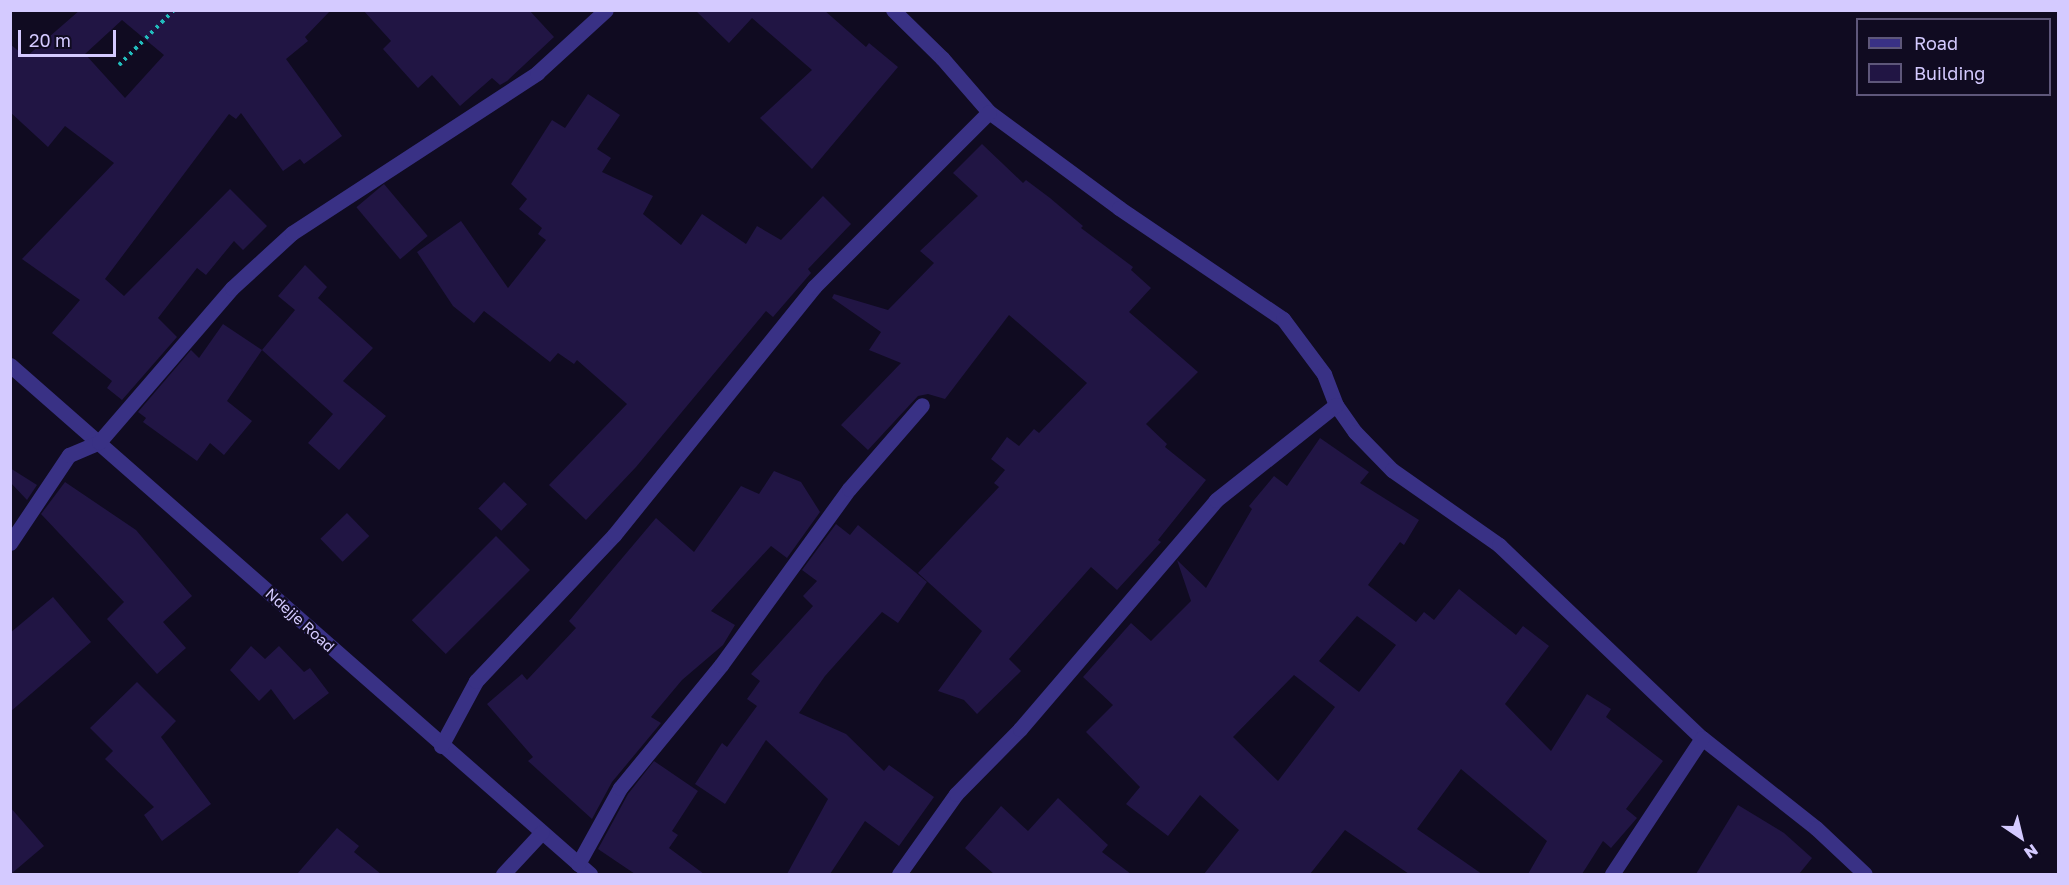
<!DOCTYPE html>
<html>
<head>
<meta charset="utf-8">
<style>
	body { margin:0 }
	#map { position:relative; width:2069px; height:885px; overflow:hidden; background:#100b21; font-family:"Golos Text",sans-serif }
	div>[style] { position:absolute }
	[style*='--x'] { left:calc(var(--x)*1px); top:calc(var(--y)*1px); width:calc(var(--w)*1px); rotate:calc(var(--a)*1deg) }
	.building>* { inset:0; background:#211544; transform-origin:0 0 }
	.path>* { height:4px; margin-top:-2px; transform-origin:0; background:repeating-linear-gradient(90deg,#22bcbc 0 3px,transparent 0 7.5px) }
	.minor>* { height:15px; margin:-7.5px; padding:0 7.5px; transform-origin:7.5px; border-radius:7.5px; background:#393185 }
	span { translate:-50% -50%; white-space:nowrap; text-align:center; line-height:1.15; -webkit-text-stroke:4.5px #100b21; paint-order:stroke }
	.street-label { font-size:15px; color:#d4caff }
	.frame { position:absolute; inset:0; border:12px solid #d4caff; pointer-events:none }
	.legend { position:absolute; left:1856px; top:18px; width:195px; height:78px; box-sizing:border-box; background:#100b21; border:2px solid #5e577a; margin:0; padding:8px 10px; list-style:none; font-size:18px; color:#d4caff }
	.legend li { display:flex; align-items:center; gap:12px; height:30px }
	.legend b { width:30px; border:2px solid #5e577a }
	.north { position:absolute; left:1991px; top:807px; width:60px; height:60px; -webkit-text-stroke:4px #100b21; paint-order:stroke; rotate:145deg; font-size:16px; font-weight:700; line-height:24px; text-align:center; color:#d4caff }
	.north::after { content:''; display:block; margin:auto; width:21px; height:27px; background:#d4caff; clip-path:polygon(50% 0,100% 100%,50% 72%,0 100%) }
	.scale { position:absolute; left:18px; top:30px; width:98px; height:27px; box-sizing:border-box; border:3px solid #d4caff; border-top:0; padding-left:8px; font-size:18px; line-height:21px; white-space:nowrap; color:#d4caff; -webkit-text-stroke:4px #100b21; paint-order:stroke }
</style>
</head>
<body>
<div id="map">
	<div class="building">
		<i style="clip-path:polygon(evenodd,80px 10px,331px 10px,305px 37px,308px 41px,286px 59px,342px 136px,304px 164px,300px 159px,283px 171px,241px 113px,236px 119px,229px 114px,105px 279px,124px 296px,230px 189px,267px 226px,243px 250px,234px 241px,206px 275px,197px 268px,158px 318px,177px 337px,122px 400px,107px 388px,112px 381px,52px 333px,80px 300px,22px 259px,114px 163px,65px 126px,48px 147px,10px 112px,10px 44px,26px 57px,80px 10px,122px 20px,164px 55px,125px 98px,85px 54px,122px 20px)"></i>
		<i style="clip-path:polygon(363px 10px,529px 10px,554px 37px,507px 81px,500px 85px,492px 78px,460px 106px,432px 75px,418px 88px,383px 49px,391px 41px)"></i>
		<i style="clip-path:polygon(695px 10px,824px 10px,866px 47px,869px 43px,898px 67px,812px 169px,760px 118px,812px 70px,752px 18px,729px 43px)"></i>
		<i style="clip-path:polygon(588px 94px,620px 115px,597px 149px,611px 158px,602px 172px,653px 196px,643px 214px,681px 245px,702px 214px,746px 244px,757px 226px,781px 240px,823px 196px,851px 224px,808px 269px,811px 273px,773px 317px,766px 311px,636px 467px,586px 520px,549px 485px,627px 404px,577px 360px,574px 364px,558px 353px,550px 362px,484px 311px,474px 323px,453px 306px,417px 252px,461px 221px,508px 288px,546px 240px,538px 234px,542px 228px,519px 209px,527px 199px,511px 184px,552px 120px,565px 128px)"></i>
		<i style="clip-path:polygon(982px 144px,1023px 183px,1026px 180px,1050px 198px,1083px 226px,1081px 228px,1133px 267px,1131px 270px,1151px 288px,1129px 312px,1198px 372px,1146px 424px,1167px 444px,1165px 447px,1206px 480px,1158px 540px,1161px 542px,1117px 590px,1091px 567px,1009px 659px,1021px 671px,977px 714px,964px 700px,938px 691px,982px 631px,918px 573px,999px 487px,994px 483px,1005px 470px,991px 459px,1007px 437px,1019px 446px,1034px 429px,1039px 433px,1087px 383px,1009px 315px,945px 399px,928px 394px,918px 396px,868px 450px,841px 425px,901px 363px,869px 350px,881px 332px,832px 298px,834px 294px,888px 310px,934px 263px,920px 251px,978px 196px,953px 173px)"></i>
		<i style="left:384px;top:184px;width:68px;height:36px;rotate:50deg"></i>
		<i style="clip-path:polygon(305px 265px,327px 287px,318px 298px,373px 348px,343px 381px,386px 416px,339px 470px,308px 443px,333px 414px,262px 350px,227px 401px,252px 421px,224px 455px,210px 443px,197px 461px,143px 422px,146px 418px,138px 412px,191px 350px,199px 358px,223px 324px,262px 350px,295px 310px,278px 296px)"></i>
		<i style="clip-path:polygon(evenodd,1320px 438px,1369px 472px,1360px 483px,1419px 520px,1404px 545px,1400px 542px,1368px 585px,1416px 622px,1424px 612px,1434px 620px,1459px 589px,1516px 635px,1523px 626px,1549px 646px,1505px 704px,1551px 751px,1587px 694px,1611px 709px,1606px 717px,1663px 761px,1626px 809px,1637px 818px,1611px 848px,1603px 841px,1582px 874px,1528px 874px,1547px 841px,1461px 769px,1417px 829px,1482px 874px,1409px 874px,1345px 830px,1310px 874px,1204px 874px,1239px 830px,1200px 795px,1168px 836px,1126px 804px,1140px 787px,1086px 732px,1113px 705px,1083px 677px,1131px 623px,1151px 641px,1191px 601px,1177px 560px,1206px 588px,1252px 509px,1249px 506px,1274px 476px,1287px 486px,1320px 438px,1357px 616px,1396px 645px,1359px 692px,1319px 661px,1357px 616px,1320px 438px,1294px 675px,1335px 707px,1278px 781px,1233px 737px,1294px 675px)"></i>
		<i style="clip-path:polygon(10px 468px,37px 485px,27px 500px,10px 482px)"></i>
		<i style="clip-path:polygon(774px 471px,801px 482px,820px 512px,787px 558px,771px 546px,711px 611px,735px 625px,723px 645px,682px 680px,651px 717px,661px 723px,612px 782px,592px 819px,528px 761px,533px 757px,487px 704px,522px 674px,527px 680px,576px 628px,569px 621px,656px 518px,694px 552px,741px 486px,759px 494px)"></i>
		<i style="clip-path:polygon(65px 482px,136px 530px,192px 596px,163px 622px,186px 648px,157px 674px,107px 619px,124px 602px,41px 514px)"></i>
		<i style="left:504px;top:482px;width:32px;height:37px;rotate:44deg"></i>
		<i style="left:347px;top:513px;width:32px;height:37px;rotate:46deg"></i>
		<i style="clip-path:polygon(836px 524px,850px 535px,858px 525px,927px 582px,898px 623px,882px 612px,825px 676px,799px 713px,846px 734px,884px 771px,889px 765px,934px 797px,899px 846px,865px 821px,830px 874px,787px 874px,828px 799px,766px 740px,725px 804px,695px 784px,722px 743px,727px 747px,757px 706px,747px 699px,760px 681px,751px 674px,813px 606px,803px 596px,817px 581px,802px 570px)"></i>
		<i style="left:496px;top:536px;width:48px;height:119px;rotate:45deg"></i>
		<i style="clip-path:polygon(53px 597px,91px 642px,10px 712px,10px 633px)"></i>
		<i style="clip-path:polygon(251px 646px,265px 659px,279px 646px,304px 672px,310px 668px,329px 693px,294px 720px,271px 689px,259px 701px,230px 670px)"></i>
		<i style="clip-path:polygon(137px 682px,176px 721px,161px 737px,211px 804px,162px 841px,144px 815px,154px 807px,105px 759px,113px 751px,90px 728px)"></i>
		<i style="clip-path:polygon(654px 761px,698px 791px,672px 831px,678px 835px,669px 848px,704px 874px,635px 874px,598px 849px,628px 794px)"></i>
		<i style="clip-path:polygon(1058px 798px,1108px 845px,1102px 852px,1131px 874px,994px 874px,965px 848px,1001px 806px,1028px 831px)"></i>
		<i style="clip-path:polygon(1738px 805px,1784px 833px,1812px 858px,1799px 874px,1696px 874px)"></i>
		<i style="clip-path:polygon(10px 807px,44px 846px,11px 874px,10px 874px)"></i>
		<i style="clip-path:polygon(337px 828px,359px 846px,354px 852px,381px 874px,297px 874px)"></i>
	</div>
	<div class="path">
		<i style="--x:119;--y:65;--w:78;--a:-45"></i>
	</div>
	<div class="minor">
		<i style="--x:893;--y:10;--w:69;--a:44.4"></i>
		<i style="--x:942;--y:58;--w:72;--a:49"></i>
		<i style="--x:989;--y:112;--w:162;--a:36.4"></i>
		<i style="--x:1119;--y:208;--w:198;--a:34.1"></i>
		<i style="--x:1283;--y:319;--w:69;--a:53.3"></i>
		<i style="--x:1324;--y:374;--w:33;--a:69"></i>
		<i style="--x:1336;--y:405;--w:33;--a:55"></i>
		<i style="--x:1355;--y:432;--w:53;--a:45.8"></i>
		<i style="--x:1392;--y:470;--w:131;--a:35"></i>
		<i style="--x:1499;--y:545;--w:280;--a:43.6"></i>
		<i style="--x:1702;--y:738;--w:145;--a:38.3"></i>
		<i style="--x:1816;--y:828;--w:67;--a:43.2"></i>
		<i style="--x:10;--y:365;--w:772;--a:41.27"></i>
		<i style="--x:10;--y:543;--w:106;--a:-56.2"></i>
		<i style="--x:69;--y:455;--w:33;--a:-23"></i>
		<i style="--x:99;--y:442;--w:203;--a:-49.2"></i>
		<i style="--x:232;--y:288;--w:81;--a:-42.5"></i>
		<i style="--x:292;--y:233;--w:293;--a:-33.1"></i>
		<i style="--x:537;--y:73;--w:93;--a:-42.4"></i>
		<i style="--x:441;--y:746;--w:74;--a:-61.7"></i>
		<i style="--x:476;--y:681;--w:201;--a:-46.6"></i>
		<i style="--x:614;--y:535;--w:319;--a:-51.1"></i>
		<i style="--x:814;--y:287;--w:247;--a:-45"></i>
		<i style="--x:578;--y:864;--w:87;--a:-61.1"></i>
		<i style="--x:620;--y:788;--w:159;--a:-50.6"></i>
		<i style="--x:721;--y:665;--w:218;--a:-54"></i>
		<i style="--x:849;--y:489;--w:111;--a:-49"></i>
		<i style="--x:503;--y:874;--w:57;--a:-47.1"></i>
		<i style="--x:899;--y:874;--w:98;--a:-54.5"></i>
		<i style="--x:956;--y:794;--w:91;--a:-45.4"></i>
		<i style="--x:1020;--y:729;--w:301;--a:-49.4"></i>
		<i style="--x:1216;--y:500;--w:153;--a:-38.4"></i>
		<i style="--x:1612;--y:874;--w:163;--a:-56.5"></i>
	</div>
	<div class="street-label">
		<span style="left:300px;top:620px;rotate:42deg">Ndejje Road</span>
	</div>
	<div class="frame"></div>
	<ul class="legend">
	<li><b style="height:8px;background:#393185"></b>Road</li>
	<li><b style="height:16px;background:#211544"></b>Building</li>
	</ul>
	<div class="north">N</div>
	<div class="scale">20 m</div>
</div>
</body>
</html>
